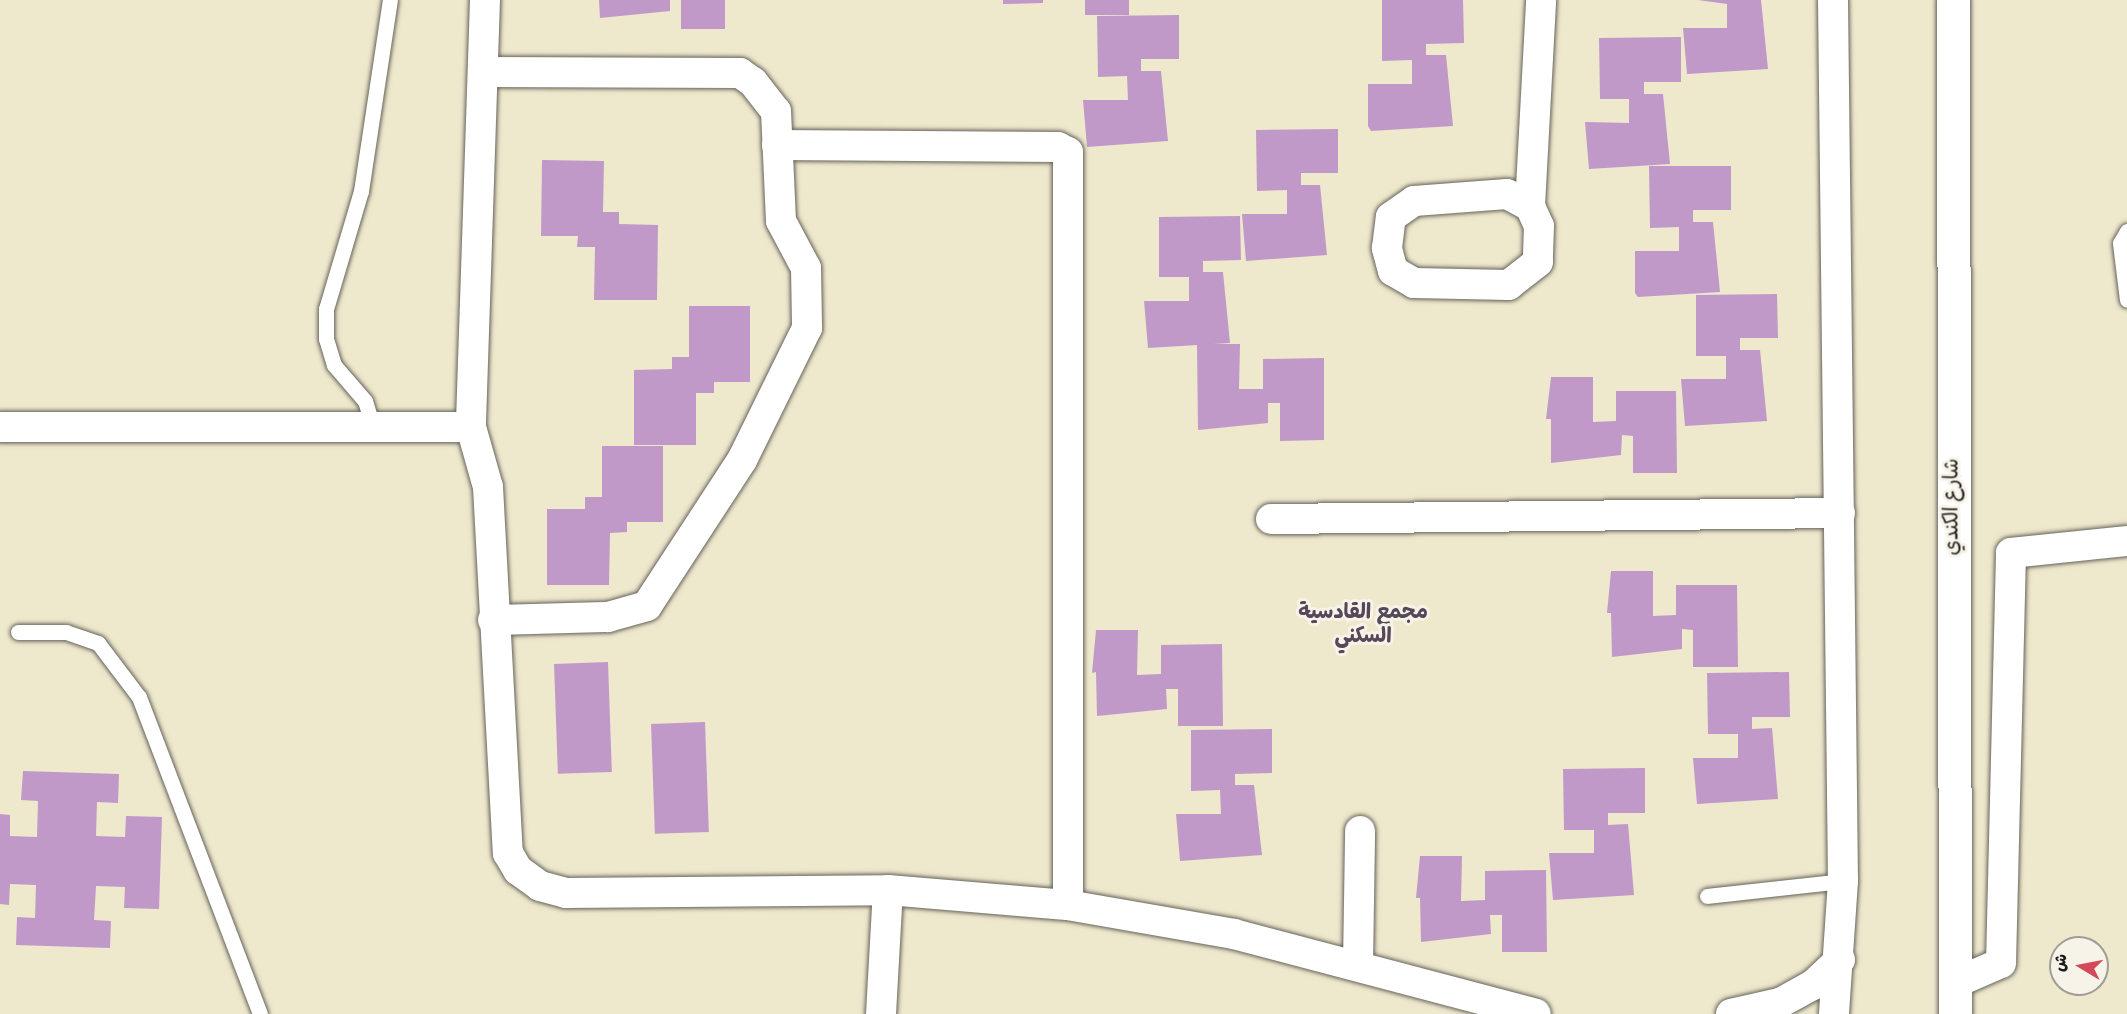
<!DOCTYPE html>
<html>
<head>
<meta charset="utf-8">
<style>
	body { margin:0 }
	#map { position:relative; width:2127px; height:1014px; overflow:hidden; background:#eee8cd; font-family:"Gochi Hand","Playpen Sans Arabic",sans-serif }
	div>[style] { position:absolute }
	[style*='--x'] { left:calc(var(--x)*1px); top:calc(var(--y)*1px); width:calc(var(--w)*1px); rotate:calc(var(--a)*1deg) }
	.building>* { inset:0; background:#c099c9; transform-origin:0 0 }
	.roads { filter:drop-shadow(0 0 2px #66635a) drop-shadow(0 0 2px #66635a) }
	.service>* { height:15px; margin:-7.5px; padding:0 7.5px; transform-origin:7.5px; border-radius:7.5px; background:#fff }
	.minor>* { height:30px; margin:-15px; padding:0 15px; transform-origin:15px; border-radius:15px; background:#fff }
	.tertiary>* { height:33px; margin:-16.5px; padding:0 16.5px; transform-origin:16.5px; border-radius:16.5px; background:#fff }
	span { translate:-50% -50%; white-space:nowrap; text-align:center; line-height:1.15; -webkit-text-stroke:6px #f7f3e8; paint-order:stroke }
	.street-label { font-size:20px; color:#1c1c1c }
	.neighbourhood-label { font-size:21px; color:#554859; font-weight:700 }
	.north { position:absolute; left:2049px; top:936px; width:60px; height:60px; box-sizing:border-box; background:#f7f3e8; border:2px solid #9f9d96; border-radius:50%; rotate:280deg; font-size:16px; font-weight:700; line-height:24px; text-align:center; color:#1c1c1c }
	.north::after { content:''; display:block; margin:auto; width:21px; height:27px; background:#d1495b; clip-path:polygon(50% 0,100% 100%,50% 72%,0 100%) }
</style>
</head>
<body>
<div id="map">
	<div class="building">
		<i style="clip-path:polygon(599px 0,670px 0,670px 11px,600px 18px)"></i>
		<i style="left:681px;top:0;width:44px;height:29px"></i>
		<i style="clip-path:polygon(1003px 0,1043px 0,1043px 3px,1003px 4px)"></i>
		<i style="left:1085px;top:0;width:44px;height:15px"></i>
		<i style="clip-path:polygon(1382px 0,1463px 0,1464px 43px,1426px 44px,1426px 55px,1446px 55px,1453px 126px,1371px 131px,1368px 126px,1368px 84px,1412px 84px,1412px 60px,1382px 61px)"></i>
		<i style="clip-path:polygon(1698px 0,1761px 0,1768px 69px,1687px 74px,1683px 28px,1727px 28px,1727px 4px)"></i>
		<i style="clip-path:polygon(1179px 15px,1179px 59px,1141px 59px,1141px 71px,1161px 71px,1168px 141px,1087px 147px,1083px 100px,1128px 100px,1127px 76px,1098px 77px,1097px 16px)"></i>
		<i style="clip-path:polygon(1681px 37px,1681px 82px,1644px 82px,1644px 94px,1663px 94px,1670px 164px,1589px 169px,1585px 122px,1629px 123px,1629px 99px,1600px 99px,1599px 38px)"></i>
		<i style="clip-path:polygon(1338px 129px,1338px 173px,1301px 173px,1301px 185px,1320px 185px,1327px 255px,1246px 261px,1242px 214px,1287px 214px,1287px 190px,1257px 191px,1256px 130px)"></i>
		<i style="clip-path:polygon(542px 160px,604px 161px,603px 212px,619px 212px,619px 224px,658px 225px,657px 300px,594px 300px,595px 247px,577px 247px,578px 236px,541px 236px)"></i>
		<i style="clip-path:polygon(1649px 166px,1731px 166px,1731px 210px,1693px 210px,1693px 222px,1713px 222px,1720px 292px,1638px 297px,1635px 293px,1635px 251px,1679px 251px,1679px 227px,1650px 228px)"></i>
		<i style="clip-path:polygon(1240px 216px,1241px 260px,1203px 261px,1203px 272px,1223px 272px,1230px 343px,1148px 348px,1144px 301px,1189px 301px,1189px 277px,1159px 277px,1159px 217px)"></i>
		<i style="clip-path:polygon(1777px 294px,1778px 338px,1740px 338px,1740px 350px,1760px 350px,1767px 421px,1685px 426px,1681px 379px,1726px 379px,1726px 356px,1696px 356px,1696px 295px)"></i>
		<i style="clip-path:polygon(689px 306px,750px 306px,750px 382px,714px 382px,714px 393px,696px 393px,696px 445px,634px 445px,634px 370px,672px 369px,672px 357px,689px 357px)"></i>
		<i style="clip-path:polygon(1197px 344px,1240px 344px,1239px 389px,1263px 389px,1263px 359px,1324px 358px,1324px 440px,1280px 441px,1280px 403px,1268px 403px,1268px 423px,1198px 430px)"></i>
		<i style="clip-path:polygon(1551px 377px,1593px 377px,1593px 422px,1616px 421px,1616px 391px,1676px 391px,1677px 473px,1633px 473px,1633px 436px,1622px 435px,1621px 455px,1551px 463px,1551px 419px,1546px 419px)"></i>
		<i style="clip-path:polygon(602px 446px,663px 446px,663px 522px,627px 522px,627px 532px,610px 533px,609px 585px,547px 585px,547px 509px,585px 509px,585px 497px,602px 497px)"></i>
		<i style="clip-path:polygon(1611px 571px,1653px 571px,1653px 616px,1676px 615px,1676px 585px,1737px 585px,1738px 667px,1693px 667px,1693px 630px,1682px 629px,1682px 649px,1612px 657px,1611px 613px,1607px 613px)"></i>
		<i style="clip-path:polygon(1096px 630px,1138px 630px,1137px 675px,1161px 674px,1161px 645px,1222px 644px,1223px 726px,1178px 726px,1178px 689px,1166px 689px,1167px 709px,1097px 716px,1096px 672px,1092px 673px)"></i>
		<i style="left:608px;top:662px;width:110px;height:54px;rotate:88deg"></i>
		<i style="clip-path:polygon(1789px 672px,1790px 717px,1752px 717px,1752px 729px,1772px 728px,1778px 799px,1697px 804px,1693px 758px,1738px 758px,1738px 734px,1708px 734px,1707px 673px)"></i>
		<i style="left:705px;top:722px;width:110px;height:54px;rotate:88deg"></i>
		<i style="clip-path:polygon(1272px 729px,1272px 773px,1235px 774px,1235px 785px,1254px 785px,1262px 855px,1180px 861px,1176px 814px,1221px 814px,1220px 790px,1191px 791px,1191px 730px)"></i>
		<i style="clip-path:polygon(1645px 768px,1645px 813px,1608px 813px,1608px 825px,1628px 824px,1634px 895px,1553px 900px,1549px 853px,1594px 853px,1594px 830px,1564px 830px,1563px 769px)"></i>
		<i style="clip-path:polygon(23px 771px,119px 774px,118px 803px,97px 802px,96px 836px,125px 837px,126px 816px,162px 817px,159px 909px,124px 908px,125px 887px,96px 886px,94px 920px,111px 921px,110px 948px,16px 945px,17px 917px,35px 918px,36px 885px,10px 884px,9px 905px,0 904px,0 814px,10px 815px,10px 836px,37px 837px,38px 801px,21px 800px)"></i>
		<i style="clip-path:polygon(1420px 856px,1462px 856px,1461px 901px,1485px 900px,1485px 871px,1546px 870px,1547px 952px,1502px 952px,1502px 915px,1490px 915px,1491px 934px,1421px 942px,1420px 898px,1416px 898px)"></i>
	</div>
	<div class="roads">
		<div class="service">
			<i style="--x:2127;--y:231;--w:14;--a:120"></i>
			<i style="--x:2120;--y:243;--w:57;--a:83"></i>
			<i style="--x:373;--y:427;--w:27;--a:-107"></i>
			<i style="--x:365;--y:401;--w:48;--a:-130.7"></i>
			<i style="--x:334;--y:365;--w:27;--a:-107"></i>
			<i style="--x:326;--y:339;--w:30;--a:-90"></i>
			<i style="--x:326;--y:309;--w:123;--a:-73.5"></i>
			<i style="--x:361;--y:191;--w:193;--a:-81.4"></i>
			<i style="--x:18;--y:632;--w:48;--a:0"></i>
			<i style="--x:66;--y:632;--w:34;--a:19"></i>
			<i style="--x:98;--y:643;--w:68;--a:52.8"></i>
			<i style="--x:139;--y:697;--w:339;--a:69.1"></i>
			<i style="--x:1707;--y:896;--w:137;--a:-6.3"></i>
		</div>
		<div class="minor">
			<i style="--x:485;--y:0;--w:427;--a:91.9"></i>
			<i style="--x:471;--y:427;--w:62;--a:74.2"></i>
			<i style="--x:488;--y:487;--w:367;--a:86.9"></i>
			<i style="--x:508;--y:853;--w:20;--a:60"></i>
			<i style="--x:518;--y:870;--w:27;--a:36"></i>
			<i style="--x:540;--y:886;--w:27;--a:15"></i>
			<i style="--x:566;--y:893;--w:322;--a:-0.5"></i>
			<i style="--x:888;--y:890;--w:181;--a:4.8"></i>
			<i style="--x:1068;--y:905;--w:169;--a:9.9"></i>
			<i style="--x:1234;--y:934;--w:312;--a:14.8"></i>
			<i style="--x:1833;--y:0;--w:881;--a:89.35"></i>
			<i style="--x:1843;--y:881;--w:133;--a:93.9"></i>
			<i style="--x:486;--y:72;--w:254;--a:0.2"></i>
			<i style="--x:740;--y:73;--w:16;--a:35"></i>
			<i style="--x:753;--y:82;--w:37;--a:52"></i>
			<i style="--x:776;--y:111;--w:110;--a:87.4"></i>
			<i style="--x:781;--y:221;--w:53;--a:62"></i>
			<i style="--x:806;--y:268;--w:60;--a:89"></i>
			<i style="--x:807;--y:328;--w:147;--a:116.2"></i>
			<i style="--x:742;--y:460;--w:174;--a:123.1"></i>
			<i style="--x:647;--y:606;--w:41;--a:164.2"></i>
			<i style="--x:608;--y:617;--w:115;--a:178.5"></i>
			<i style="--x:777;--y:145;--w:281;--a:0.4"></i>
			<i style="--x:1058;--y:147;--w:11;--a:27"></i>
			<i style="--x:1068;--y:152;--w:753;--a:90"></i>
			<i style="--x:1507;--y:194;--w:26;--a:28"></i>
			<i style="--x:1530;--y:206;--w:22;--a:66"></i>
			<i style="--x:1539;--y:226;--w:36;--a:92"></i>
			<i style="--x:1538;--y:262;--w:37;--a:142"></i>
			<i style="--x:1509;--y:285;--w:95;--a:-178.8"></i>
			<i style="--x:1414;--y:283;--w:24;--a:-150"></i>
			<i style="--x:1393;--y:271;--w:24;--a:-105"></i>
			<i style="--x:1387;--y:248;--w:31;--a:-83"></i>
			<i style="--x:1391;--y:217;--w:28;--a:-35"></i>
			<i style="--x:1414;--y:201;--w:93;--a:-4.3"></i>
			<i style="--x:1530;--y:206;--w:206;--a:-86.9"></i>
			<i style="--x:0;--y:427;--w:471;--a:0"></i>
			<i style="--x:1271;--y:519;--w:569;--a:-0.6"></i>
			<i style="--x:1358;--y:965;--w:134;--a:-89.1"></i>
			<i style="--x:1955;--y:983;--w:50;--a:-23.5"></i>
			<i style="--x:2001;--y:963;--w:410;--a:-88.6"></i>
			<i style="--x:2011;--y:553;--w:117;--a:-5.9"></i>
			<i style="--x:881;--y:1014;--w:124;--a:-86.8"></i>
			<i style="--x:1731;--y:1014;--w:50;--a:-12.7"></i>
			<i style="--x:1780;--y:1003;--w:38;--a:-29"></i>
			<i style="--x:1813;--y:985;--w:37;--a:-43"></i>
		</div>
		<div class="tertiary">
			<i style="--x:1953;--y:0;--w:1014;--a:89.89"></i>
		</div>
	</div>
	<div class="street-label">
		<span style="left:1954px;top:507px;rotate:-90deg">شارع الكندي</span>
	</div>
	<div class="neighbourhood-label">
		<span style="left:1363px;top:627px">مجمع القادسية<br>السكني</span>
	</div>
	<div class="north">ش</div>
</div>
</body>
</html>
